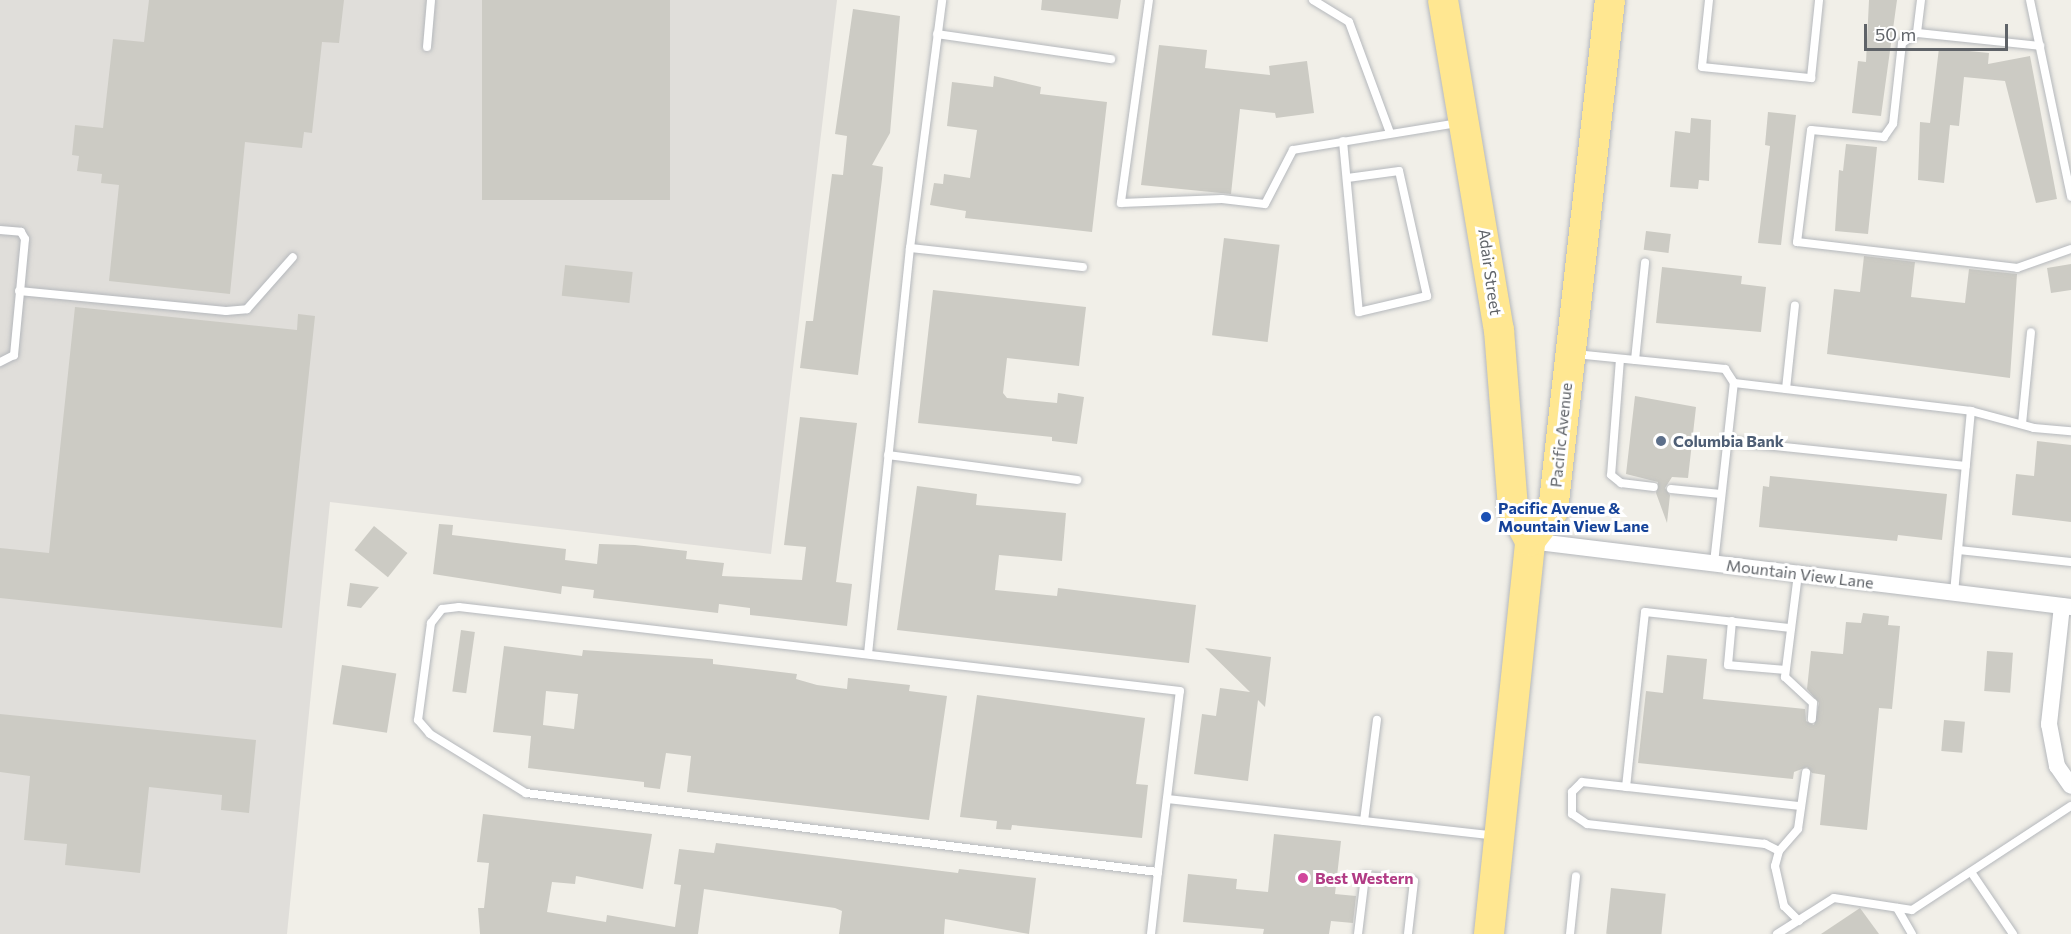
<!DOCTYPE html>
<html>
<head>
<meta charset="utf-8">
<style>
	body { margin:0 }
	#map { position:relative; width:2071px; height:934px; overflow:hidden; background:#f1efe8; font-family:Commissioner,sans-serif }
	div>[style] { position:absolute }
	[style*='--x'] { left:calc(var(--x)*1px); top:calc(var(--y)*1px); width:calc(var(--w)*1px); rotate:calc(var(--a)*1deg) }
	.industrial>* { inset:0; background:#e0deda }
	.building>* { inset:0; background:#cccbc4; transform-origin:0 0 }
	.roads { filter:drop-shadow(0 0 2px #b5b8bc) drop-shadow(0 0 2px #b5b8bc) }
	.lane>* { height:8px; margin:-4px; padding:0 4px; transform-origin:4px; border-radius:4px; background:#fff }
	.street>* { height:16px; margin:-8px; padding:0 8px; transform-origin:8px; border-radius:8px; background:#fff }
	.highway>* { height:30px; margin:-15px; padding:0 15px; transform-origin:15px; border-radius:15px; background:#ffe791 }
	.dots>* { width:16px; height:16px; translate:-50% -50%; box-sizing:border-box; border:3px solid #fff; border-radius:50% }
	span { translate:-50% -50%; white-space:nowrap; text-align:center; line-height:1.15; -webkit-text-stroke:6px #fff; paint-order:stroke }
	.street-label { font-size:16px; color:#5f6368 }
	.service-label { font-size:16px; color:#4e5e75; font-weight:700 }
	.left { translate:0 -50%; text-align:left }
	.transit-label { font-size:16px; color:#164399; font-weight:700 }
	.hotel-label { font-size:16px; color:#b23c85; font-weight:700 }
	.scale { position:absolute; left:1864px; top:24px; width:144px; height:27px; box-sizing:border-box; border:3px solid #5f6368; border-top:0; padding-left:8px; font-size:18px; line-height:21px; white-space:nowrap; color:#5f6368; -webkit-text-stroke:4px #fff; paint-order:stroke }
</style>
</head>
<body>
<div id="map">
	<div class="industrial">
		<i style="clip-path:polygon(0 0,837px 0,771px 554px,330px 502px,287px 934px,0 934px)"></i>
	</div>
	<div class="building">
		<i style="clip-path:polygon(149px 0,344px 0,339px 43px,322px 42px,312px 133px,304px 132px,302px 148px,245px 142px,230px 294px,109px 281px,119px 185px,101px 183px,102px 174px,77px 171px,79px 156px,72px 155px,75px 125px,103px 128px,113px 39px,144px 42px)"></i>
		<i style="left:482px;top:0;width:188px;height:200px"></i>
		<i style="clip-path:polygon(1042px 0,1121px 0,1118px 19px,1041px 10px)"></i>
		<i style="clip-path:polygon(1869px 0,1897px 0,1881px 116px,1852px 113px,1858px 61px,1866px 62px)"></i>
		<i style="clip-path:polygon(853px 9px,900px 16px,890px 133px,872px 165px,883px 167px,882px 179px,858px 375px,800px 368px,806px 321px,813px 321px,832px 174px,843px 175px,847px 136px,835px 134px)"></i>
		<i style="clip-path:polygon(1159px 45px,1207px 50px,1205px 68px,1270px 75px,1269px 66px,1307px 61px,1314px 113px,1276px 118px,1275px 113px,1240px 109px,1231px 194px,1141px 185px)"></i>
		<i style="clip-path:polygon(1939px 48px,1989px 53px,1988px 64px,2030px 56px,2057px 199px,2036px 203px,2005px 81px,1964px 77px,1959px 126px,1950px 125px,1944px 183px,1918px 180px,1920px 122px,1930px 123px)"></i>
		<i style="clip-path:polygon(994px 76px,1041px 87px,1040px 94px,1107px 102px,1092px 232px,965px 218px,966px 211px,930px 205px,934px 183px,943px 184px,944px 174px,970px 178px,977px 130px,947px 126px,952px 82px,993px 87px)"></i>
		<i style="clip-path:polygon(1768px 112px,1796px 115px,1781px 245px,1758px 243px,1770px 146px,1765px 145px)"></i>
		<i style="clip-path:polygon(1691px 118px,1711px 120px,1709px 181px,1699px 180px,1698px 189px,1670px 187px,1675px 131px,1690px 133px)"></i>
		<i style="clip-path:polygon(1846px 144px,1877px 147px,1868px 234px,1835px 231px,1839px 170px,1843px 171px)"></i>
		<i style="left:1646px;top:231px;width:25px;height:19px;rotate:7deg"></i>
		<i style="left:1224px;top:238px;width:56px;height:98px;rotate:7deg"></i>
		<i style="clip-path:polygon(1864px 256px,1915px 262px,1911px 297px,1965px 303px,1969px 269px,2017px 274px,2010px 378px,1827px 354px,1834px 289px,1860px 292px)"></i>
		<i style="clip-path:polygon(2071px 264px,2071px 290px,2051px 293px,2047px 268px)"></i>
		<i style="left:565px;top:265px;width:68px;height:31px;rotate:6deg"></i>
		<i style="clip-path:polygon(1662px 267px,1742px 276px,1741px 284px,1766px 287px,1761px 332px,1656px 323px)"></i>
		<i style="clip-path:polygon(933px 290px,1086px 307px,1079px 366px,1007px 358px,1003px 393px,1007px 398px,1057px 403px,1058px 393px,1084px 397px,1077px 444px,1052px 441px,1052px 437px,918px 423px)"></i>
		<i style="clip-path:polygon(75px 307px,297px 330px,298px 314px,315px 316px,282px 628px,0 598px,0 548px,49px 553px)"></i>
		<i style="clip-path:polygon(1635px 396px,1696px 407px,1688px 478px,1672px 477px,1665px 488px,1670px 495px,1667px 523px,1656px 493px,1658px 482px,1626px 474px)"></i>
		<i style="clip-path:polygon(800px 417px,857px 423px,836px 582px,852px 584px,847px 626px,750px 615px,750px 608px,719px 604px,718px 613px,593px 598px,594px 590px,562px 586px,561px 594px,433px 574px,439px 524px,453px 525px,452px 535px,566px 549px,565px 560px,597px 564px,599px 544px,635px 545px,687px 551px,686px 559px,724px 563px,722px 576px,802px 580px,806px 547px,784px 545px)"></i>
		<i style="clip-path:polygon(2037px 441px,2071px 445px,2071px 522px,2012px 515px,2016px 474px,2034px 476px)"></i>
		<i style="clip-path:polygon(1770px 476px,1947px 494px,1942px 540px,1898px 535px,1897px 541px,1759px 527px,1763px 486px,1769px 487px)"></i>
		<i style="clip-path:polygon(917px 486px,977px 494px,976px 505px,1066px 513px,1062px 561px,999px 555px,995px 590px,1057px 596px,1058px 588px,1196px 605px,1189px 663px,897px 630px)"></i>
		<i style="left:374px;top:526px;width:43px;height:31px;rotate:39deg"></i>
		<i style="clip-path:polygon(350px 583px,379px 587px,361px 608px,347px 606px)"></i>
		<i style="clip-path:polygon(1863px 613px,1889px 616px,1888px 625px,1900px 626px,1892px 709px,1879px 708px,1867px 830px,1820px 825px,1825px 775px,1812px 773px,1807px 767px,1794px 772px,1793px 779px,1638px 763px,1646px 691px,1663px 693px,1667px 655px,1707px 659px,1703px 699px,1805px 709px,1805px 705px,1806px 721px,1814px 725px,1819px 703px,1807px 689px,1811px 651px,1843px 654px,1846px 622px,1861px 623px)"></i>
		<i style="left:461px;top:630px;width:14px;height:62px;rotate:8deg"></i>
		<i style="clip-path:polygon(evenodd,504px 646px,582px 656px,583px 650px,713px 659px,713px 664px,797px 674px,796px 679px,817px 685px,847px 689px,848px 678px,910px 685px,909px 691px,947px 696px,929px 820px,687px 792px,691px 756px,666px 753px,660px 789px,644px 787px,644px 782px,528px 768px,531px 736px,493px 732px,504px 646px,546px 691px,578px 694px,574px 729px,543px 725px,546px 691px)"></i>
		<i style="clip-path:polygon(1205px 648px,1271px 657px,1265px 707px,1258px 700px,1248px 781px,1194px 774px,1202px 714px,1216px 716px,1220px 688px,1250px 692px)"></i>
		<i style="left:1987px;top:651px;width:26px;height:40px;rotate:4deg"></i>
		<i style="left:342px;top:665px;width:55px;height:60px;rotate:9deg"></i>
		<i style="clip-path:polygon(977px 695px,1145px 718px,1136px 784px,1148px 785px,1142px 838px,1012px 825px,1011px 830px,996px 829px,997px 821px,960px 817px)"></i>
		<i style="clip-path:polygon(0 714px,256px 740px,249px 813px,221px 810px,222px 795px,149px 787px,140px 873px,65px 865px,67px 844px,24px 840px,30px 776px,0 772px)"></i>
		<i style="left:1944px;top:720px;width:21px;height:31px;rotate:5deg"></i>
		<i style="clip-path:polygon(483px 814px,652px 834px,643px 889px,576px 876px,575px 884px,552px 882px,547px 912px,606px 922px,607px 915px,675px 927px,681px 885px,674px 884px,679px 849px,714px 853px,716px 843px,958px 873px,959px 869px,1036px 878px,1029px 934px,945px 919px,944px 934px,839px 934px,842px 911px,835px 908px,704px 889px,698px 934px,480px 934px,478px 908px,484px 908px,489px 863px,477px 862px)"></i>
		<i style="clip-path:polygon(1274px 834px,1341px 841px,1335px 894px,1356px 896px,1353px 923px,1331px 921px,1329px 934px,1263px 934px,1264px 929px,1183px 922px,1188px 874px,1237px 879px,1236px 889px,1268px 892px)"></i>
		<i style="left:1611px;top:888px;width:55px;height:46px;rotate:6deg"></i>
		<i style="clip-path:polygon(1860px 908px,1879px 934px,1821px 934px)"></i>
	</div>
	<div class="roads">
		<div class="lane">
			<i style="--x:1149;--y:0;--w:205;--a:97.9"></i>
			<i style="--x:1121;--y:203;--w:101;--a:-2.3"></i>
			<i style="--x:1222;--y:199;--w:43;--a:6.6"></i>
			<i style="--x:1265;--y:204;--w:61;--a:-62.6"></i>
			<i style="--x:1293;--y:150;--w:167;--a:-9.3"></i>
			<i style="--x:1313;--y:0;--w:42;--a:31.4"></i>
			<i style="--x:1349;--y:22;--w:118;--a:69.7"></i>
			<i style="--x:1709;--y:0;--w:67;--a:96"></i>
			<i style="--x:1702;--y:67;--w:110;--a:5.8"></i>
			<i style="--x:1811;--y:78;--w:78;--a:-84.1"></i>
			<i style="--x:1921;--y:0;--w:33;--a:97"></i>
			<i style="--x:1917;--y:33;--w:18;--a:146"></i>
			<i style="--x:1902;--y:43;--w:81;--a:96.3"></i>
			<i style="--x:1893;--y:124;--w:16;--a:125"></i>
			<i style="--x:1884;--y:137;--w:73;--a:-174.5"></i>
			<i style="--x:1811;--y:130;--w:113;--a:97.1"></i>
			<i style="--x:1797;--y:242;--w:222;--a:6.7"></i>
			<i style="--x:2017;--y:268;--w:57;--a:-19.4"></i>
			<i style="--x:2030;--y:0;--w:201;--a:78.2"></i>
			<i style="--x:1917;--y:33;--w:124;--a:6"></i>
			<i style="--x:937;--y:34;--w:176;--a:8.2"></i>
			<i style="--x:427;--y:47;--w:47;--a:-85.1"></i>
			<i style="--x:1343;--y:141;--w:172;--a:84.7"></i>
			<i style="--x:1359;--y:312;--w:70;--a:-13.2"></i>
			<i style="--x:1427;--y:296;--w:128;--a:-102.6"></i>
			<i style="--x:1399;--y:171;--w:52;--a:172.3"></i>
			<i style="--x:0;--y:230;--w:21;--a:5"></i>
			<i style="--x:21;--y:232;--w:8;--a:60"></i>
			<i style="--x:25;--y:239;--w:117;--a:95.4"></i>
			<i style="--x:14;--y:355;--w:16;--a:153"></i>
			<i style="--x:910;--y:248;--w:174;--a:6.3"></i>
			<i style="--x:19;--y:291;--w:208;--a:5.5"></i>
			<i style="--x:226;--y:311;--w:21;--a:-5"></i>
			<i style="--x:247;--y:309;--w:69;--a:-48.5"></i>
			<i style="--x:1575;--y:354;--w:151;--a:5.7"></i>
			<i style="--x:1725;--y:369;--w:17;--a:57"></i>
			<i style="--x:1620;--y:359;--w:116;--a:94.4"></i>
			<i style="--x:1611;--y:475;--w:13;--a:39"></i>
			<i style="--x:1621;--y:483;--w:33;--a:7"></i>
			<i style="--x:1635;--y:360;--w:98;--a:-84.1"></i>
			<i style="--x:1786;--y:389;--w:84;--a:-83.9"></i>
			<i style="--x:2022;--y:424;--w:92;--a:-84.4"></i>
			<i style="--x:1727;--y:441;--w:240;--a:6"></i>
			<i style="--x:888;--y:455;--w:191;--a:7.5"></i>
			<i style="--x:1671;--y:489;--w:50;--a:5.7"></i>
			<i style="--x:1958;--y:550;--w:114;--a:6.1"></i>
			<i style="--x:1714;--y:563;--w:181;--a:-83.7"></i>
			<i style="--x:1734;--y:383;--w:239;--a:6.7"></i>
			<i style="--x:1798;--y:574;--w:104;--a:97.2"></i>
			<i style="--x:1785;--y:677;--w:38;--a:43"></i>
			<i style="--x:1813;--y:703;--w:16;--a:94"></i>
			<i style="--x:1954;--y:593;--w:183;--a:-84.7"></i>
			<i style="--x:1971;--y:411;--w:65;--a:15.1"></i>
			<i style="--x:2034;--y:428;--w:37;--a:5"></i>
			<i style="--x:1732;--y:621;--w:44;--a:95.2"></i>
			<i style="--x:1728;--y:665;--w:57;--a:5"></i>
			<i style="--x:868;--y:654;--w:408;--a:-84.1"></i>
			<i style="--x:910;--y:248;--w:250;--a:-82.6"></i>
			<i style="--x:1626;--y:787;--w:176;--a:-83.8"></i>
			<i style="--x:1645;--y:612;--w:147;--a:6.3"></i>
			<i style="--x:1167;--y:799;--w:331;--a:6.4"></i>
			<i style="--x:1364;--y:821;--w:102;--a:-82.7"></i>
			<i style="--x:1779;--y:851;--w:16;--a:-153"></i>
			<i style="--x:1765;--y:844;--w:179;--a:-173.6"></i>
			<i style="--x:1587;--y:824;--w:18;--a:-146"></i>
			<i style="--x:1572;--y:814;--w:22;--a:-90"></i>
			<i style="--x:1572;--y:792;--w:14;--a:-45"></i>
			<i style="--x:1582;--y:782;--w:220;--a:6.3"></i>
			<i style="--x:1971;--y:872;--w:75;--a:55.9"></i>
			<i style="--x:1897;--y:908;--w:30;--a:60"></i>
			<i style="--x:1799;--y:921;--w:21;--a:-135"></i>
			<i style="--x:1784;--y:906;--w:41;--a:-102.7"></i>
			<i style="--x:1775;--y:866;--w:16;--a:-75"></i>
			<i style="--x:1779;--y:851;--w:29;--a:-49"></i>
			<i style="--x:1798;--y:829;--w:57;--a:-81.9"></i>
			<i style="--x:1151;--y:934;--w:62;--a:-83.6"></i>
			<i style="--x:1158;--y:872;--w:182;--a:-83.1"></i>
			<i style="--x:1180;--y:691;--w:726;--a:-173.35"></i>
			<i style="--x:459;--y:607;--w:17;--a:173"></i>
			<i style="--x:442;--y:609;--w:18;--a:128"></i>
			<i style="--x:431;--y:623;--w:98;--a:97.6"></i>
			<i style="--x:418;--y:720;--w:18;--a:49"></i>
			<i style="--x:430;--y:734;--w:113;--a:31.6"></i>
			<i style="--x:526;--y:793;--w:637;--a:7.13"></i>
			<i style="--x:1358;--y:934;--w:58;--a:-83.1"></i>
			<i style="--x:1365;--y:876;--w:49;--a:5.8"></i>
			<i style="--x:1414;--y:881;--w:53;--a:96.5"></i>
			<i style="--x:1570;--y:934;--w:58;--a:-84.1"></i>
			<i style="--x:1777;--y:934;--w:67;--a:-32.3"></i>
			<i style="--x:1834;--y:898;--w:79;--a:8.7"></i>
			<i style="--x:1912;--y:910;--w:190;--a:-33.2"></i>
		</div>
		<div class="street">
			<i style="--x:1530;--y:541;--w:545;--a:6.96"></i>
			<i style="--x:2062;--y:606;--w:119;--a:96.3"></i>
			<i style="--x:2049;--y:724;--w:43;--a:79.2"></i>
			<i style="--x:2057;--y:766;--w:24;--a:55"></i>
		</div>
		<div class="highway">
			<i style="--x:1443;--y:0;--w:335;--a:80.4"></i>
			<i style="--x:1499;--y:330;--w:180;--a:85.5"></i>
			<i style="--x:1513;--y:509;--w:36;--a:62"></i>
			<i style="--x:1489;--y:934;--w:395;--a:-84"></i>
			<i style="--x:1530;--y:541;--w:38;--a:-53"></i>
			<i style="--x:1553;--y:511;--w:514;--a:-83.64"></i>
		</div>
	</div>
	<div class="dots">
		<i style="left:1661px;top:441px;background:#5c6f8a"></i>
		<i style="left:1486px;top:517px;background:#1a4fb4"></i>
		<i style="left:1303px;top:878px;background:#d1479c"></i>
	</div>
	<div class="street-label">
		<span style="left:1490px;top:272px;rotate:82deg">Adair Street</span>
		<span style="left:1561px;top:435px;rotate:-84deg">Pacific Avenue</span>
		<span style="left:1800px;top:574px;rotate:7deg">Mountain View Lane</span>
	</div>
	<div class="service-label">
		<span class="left" style="left:1673px;top:441px">Columbia Bank</span>
	</div>
	<div class="transit-label">
		<span class="left" style="left:1498px;top:517px">Pacific Avenue &amp;<br>Mountain View Lane</span>
	</div>
	<div class="hotel-label">
		<span class="left" style="left:1315px;top:878px">Best Western</span>
	</div>
	<div class="scale">50 m</div>
</div>
</body>
</html>
